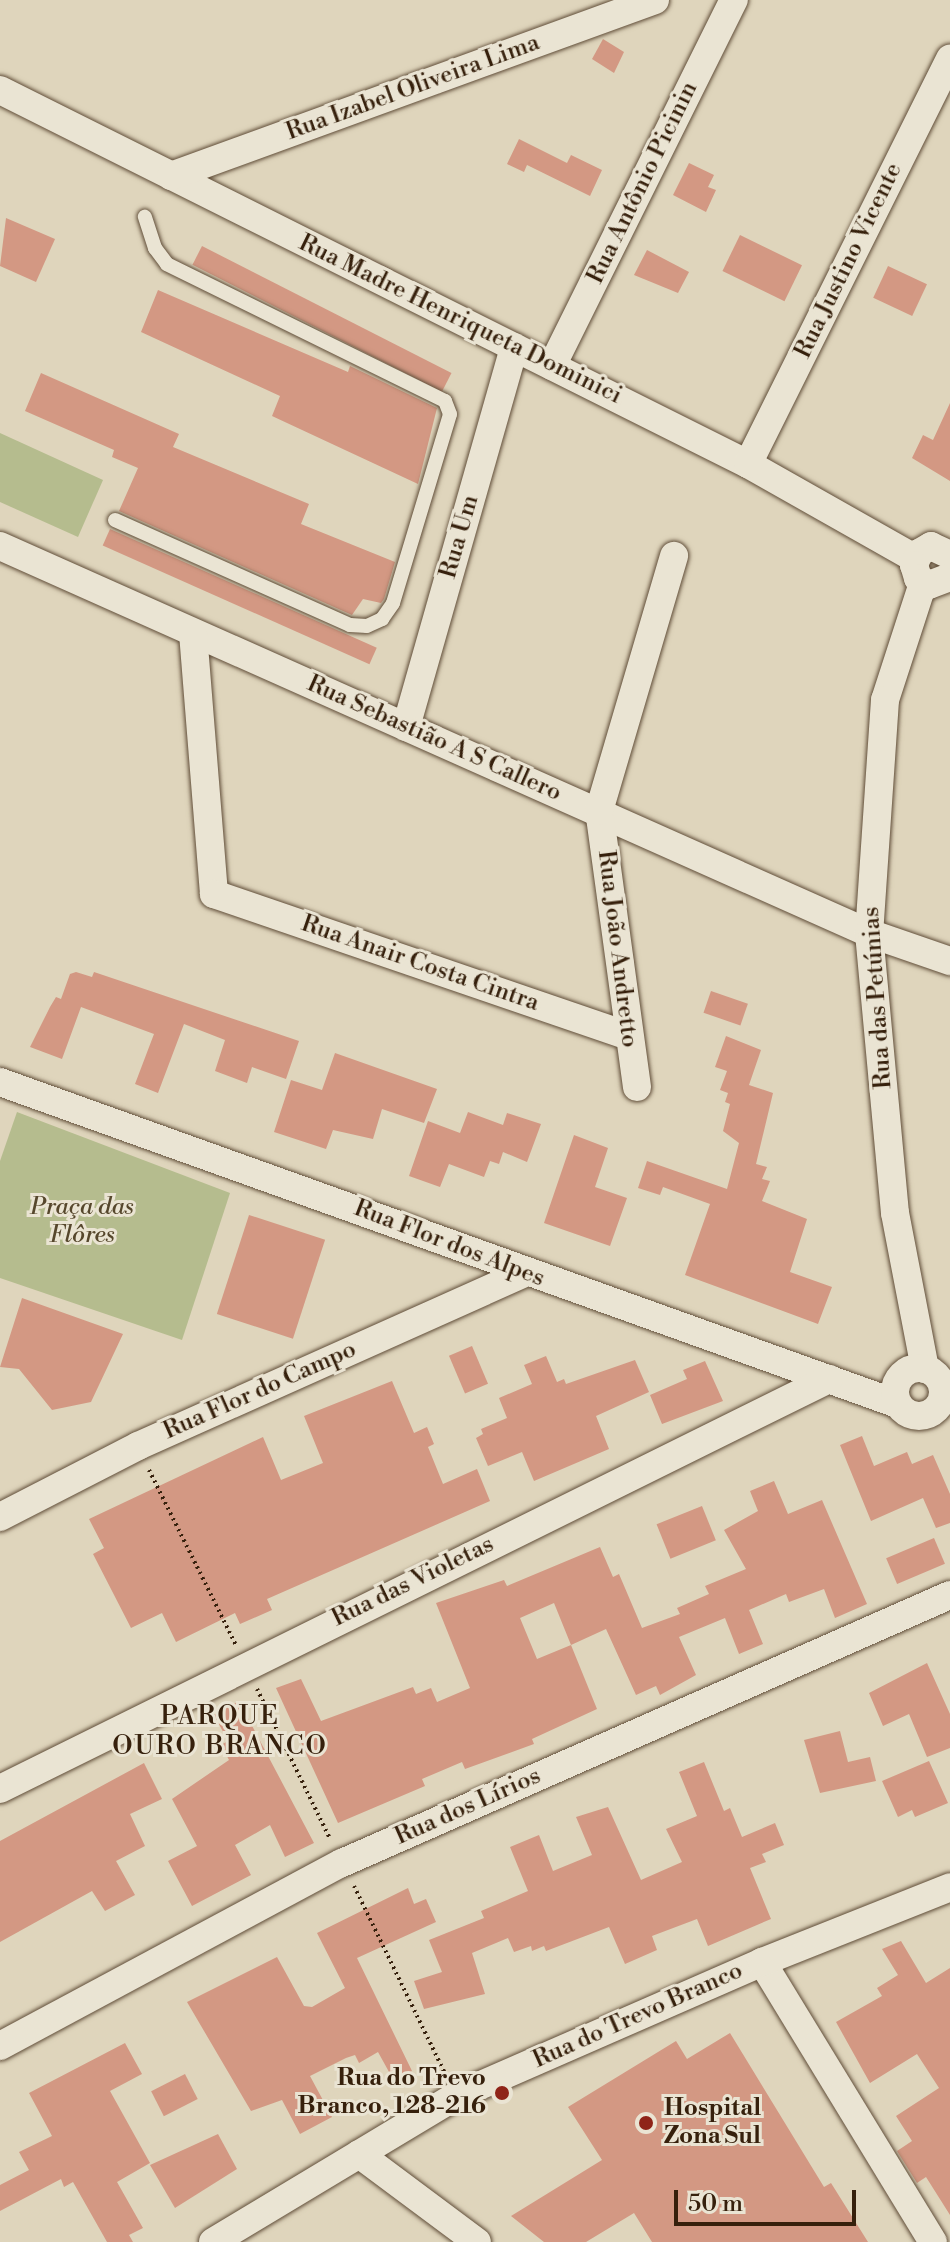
<!DOCTYPE html>
<html>
<head>
<meta charset="utf-8">
<style>
	body { margin:0 }
	#map { position:relative; width:950px; height:2242px; overflow:hidden; background:#dfd5bc; font-family:"Libre Bodoni",serif }
	div>[style] { position:absolute }
	[style*='--x'] { left:calc(var(--x)*1px); top:calc(var(--y)*1px); width:calc(var(--w)*1px); rotate:calc(var(--a)*1deg) }
	.green>* { inset:0; background:#b5bc8e }
	.building>* { inset:0; background:#d39883; transform-origin:0 0 }
	.path>* { height:4px; margin-top:-2px; transform-origin:0; background:repeating-linear-gradient(90deg,#36200c 0 2px,transparent 0 6px) }
	.roads { filter:drop-shadow(0 0 2px #604d38) drop-shadow(0 0 2px #604d38) }
	.lane>* { height:14px; margin:-7px; padding:0 7px; transform-origin:7px; border-radius:7px; background:#eae4d3 }
	.street>* { height:28px; margin:-14px; padding:0 14px; transform-origin:14px; border-radius:14px; background:#eae4d3 }
	.street>.ring { margin:-14px; padding:0; box-sizing:content-box; background:none; border:28px solid #eae4d3; border-radius:50% }
	.dots>* { width:22px; height:22px; translate:-50% -50%; box-sizing:border-box; border:4px solid #eae4d3; border-radius:50% }
	span { translate:-50% -50%; white-space:nowrap; text-align:center; line-height:1.15; -webkit-text-stroke:6px #eae4d3; paint-order:stroke }
	.street-label { font-size:24px; color:#36200c }
	.park-label { font-size:24px; color:#56472c; font-style:italic }
	.poi-label { font-size:24px; color:#36200c; font-weight:700 }
	.right { translate:-100% -50%; text-align:right }
	.left { translate:0 -50%; text-align:left }
	.neighbourhood-label { font-size:26px; color:#36200c; letter-spacing:2px }
	.scale { position:absolute; left:674px; top:2190px; width:182px; height:36px; box-sizing:border-box; border:4px solid #36200c; border-top:0; padding-left:10px; font-size:24px; line-height:28px; white-space:nowrap; color:#36200c; -webkit-text-stroke:6px #eae4d3; paint-order:stroke }
</style>
</head>
<body>
<div id="map">
	<div class="green">
		<i style="clip-path:polygon(0 433px,103px 480px,78px 537px,0 502px)"></i>
		<i style="clip-path:polygon(17px 1112px,230px 1193px,182px 1340px,0 1278px,0 1161px)"></i>
	</div>
	<div class="building">
		<i style="clip-path:polygon(603px 39px,624px 52px,614px 73px,592px 59px)"></i>
		<i style="clip-path:polygon(519px 139px,567px 163px,571px 155px,602px 170px,590px 196px,527px 165px,524px 172px,507px 164px)"></i>
		<i style="clip-path:polygon(689px 163px,714px 175px,708px 187px,716px 190px,706px 212px,673px 195px)"></i>
		<i style="clip-path:polygon(6px 218px,55px 239px,36px 282px,0 266px)"></i>
		<i style="left:740px;top:235px;width:69px;height:40px;rotate:26deg"></i>
		<i style="left:202px;top:246px;width:280px;height:21px;rotate:27deg"></i>
		<i style="clip-path:polygon(647px 250px,689px 272px,678px 293px,634px 275px)"></i>
		<i style="left:888px;top:266px;width:43px;height:35px;rotate:25deg"></i>
		<i style="clip-path:polygon(158px 290px,348px 372px,350px 366px,437px 408px,418px 484px,272px 416px,280px 396px,141px 332px)"></i>
		<i style="clip-path:polygon(41px 373px,179px 434px,173px 447px,309px 504px,301px 524px,395px 562px,384px 599px,381px 603px,363px 599px,352px 615px,119px 511px,138px 468px,112px 457px,114px 450px,25px 411px)"></i>
		<i style="clip-path:polygon(950px 403px,950px 481px,912px 458px,923px 435px,933px 440px)"></i>
		<i style="left:110px;top:529px;width:292px;height:18px;rotate:24deg"></i>
		<i style="clip-path:polygon(76px 972px,92px 977px,94px 972px,299px 1041px,286px 1079px,252px 1067px,247px 1083px,215px 1071px,225px 1040px,184px 1024px,158px 1093px,135px 1084px,154px 1034px,81px 1007px,62px 1059px,30px 1047px,50px 1007px,56px 997px,61px 999px,70px 974px)"></i>
		<i style="left:711px;top:991px;width:39px;height:23px;rotate:19deg"></i>
		<i style="clip-path:polygon(726px 1036px,761px 1050px,749px 1085px,773px 1093px,756px 1164px,767px 1167px,762px 1179px,770px 1181px,762px 1201px,807px 1219px,790px 1272px,832px 1287px,818px 1324px,685px 1275px,710px 1204px,663px 1187px,660px 1195px,638px 1188px,647px 1161px,727px 1189px,739px 1143px,723px 1131px,730px 1104px,725px 1102px,728px 1093px,720px 1090px,727px 1071px,715px 1067px)"></i>
		<i style="clip-path:polygon(335px 1053px,437px 1089px,424px 1123px,382px 1109px,373px 1139px,333px 1130px,326px 1149px,274px 1132px,291px 1080px,322px 1090px)"></i>
		<i style="clip-path:polygon(468px 1112px,503px 1125px,507px 1113px,541px 1124px,527px 1162px,503px 1152px,499px 1164px,490px 1161px,484px 1177px,449px 1164px,440px 1187px,409px 1176px,428px 1121px,460px 1133px)"></i>
		<i style="clip-path:polygon(574px 1135px,608px 1148px,595px 1187px,627px 1198px,610px 1246px,544px 1223px)"></i>
		<i style="left:249px;top:1215px;width:80px;height:104px;rotate:18deg"></i>
		<i style="clip-path:polygon(22px 1298px,123px 1334px,91px 1402px,52px 1410px,19px 1369px,0 1367px)"></i>
		<i style="left:472px;top:1346px;width:41px;height:25px;rotate:67deg"></i>
		<i style="clip-path:polygon(546px 1356px,557px 1382px,564px 1379px,566px 1384px,635px 1360px,649px 1392px,596px 1416px,609px 1449px,534px 1481px,522px 1452px,488px 1466px,476px 1438px,483px 1434px,481px 1429px,507px 1418px,499px 1398px,532px 1384px,524px 1365px)"></i>
		<i style="clip-path:polygon(705px 1361px,723px 1401px,662px 1424px,650px 1395px,687px 1379px,683px 1370px)"></i>
		<i style="clip-path:polygon(392px 1381px,414px 1433px,427px 1427px,434px 1444px,428px 1447px,443px 1484px,477px 1469px,490px 1501px,267px 1599px,272px 1610px,240px 1624px,235px 1613px,176px 1642px,162px 1613px,131px 1628px,93px 1554px,104px 1548px,89px 1519px,263px 1437px,281px 1480px,323px 1463px,304px 1416px)"></i>
		<i style="clip-path:polygon(862px 1436px,874px 1466px,907px 1452px,912px 1464px,933px 1455px,950px 1494px,950px 1523px,936px 1528px,923px 1498px,871px 1521px,840px 1445px)"></i>
		<i style="clip-path:polygon(evenodd,774px 1481px,788px 1514px,822px 1500px,867px 1604px,835px 1618px,824px 1589px,789px 1602px,786px 1594px,749px 1610px,763px 1644px,739px 1654px,725px 1618px,679px 1637px,696px 1675px,660px 1695px,656px 1686px,636px 1695px,606px 1629px,571px 1645px,597px 1709px,532px 1739px,534px 1744px,465px 1769px,462px 1762px,422px 1779px,425px 1786px,338px 1823px,276px 1688px,301px 1679px,321px 1721px,413px 1687px,416px 1694px,431px 1688px,437px 1702px,470px 1688px,436px 1603px,504px 1580px,507px 1586px,600px 1547px,613px 1577px,619px 1574px,642px 1628px,680px 1614px,677px 1608px,709px 1594px,705px 1586px,746px 1569px,724px 1530px,758px 1511px,750px 1491px,774px 1481px,554px 1603px,571px 1645px,537px 1659px,520px 1618px,554px 1603px)"></i>
		<i style="left:702px;top:1506px;width:37px;height:49px;rotate:68deg"></i>
		<i style="left:934px;top:1538px;width:28px;height:52px;rotate:67deg"></i>
		<i style="clip-path:polygon(927px 1663px,950px 1714px,950px 1748px,927px 1757px,909px 1714px,883px 1726px,869px 1693px)"></i>
		<i style="clip-path:polygon(239px 1701px,314px 1843px,285px 1857px,270px 1825px,235px 1845px,251px 1875px,192px 1906px,168px 1861px,197px 1846px,172px 1799px,229px 1760px,221px 1745px,228px 1741px,214px 1715px)"></i>
		<i style="clip-path:polygon(840px 1731px,848px 1762px,870px 1757px,876px 1781px,820px 1793px,804px 1740px)"></i>
		<i style="clip-path:polygon(929px 1761px,948px 1803px,915px 1817px,912px 1810px,898px 1817px,882px 1781px)"></i>
		<i style="clip-path:polygon(704px 1762px,724px 1811px,730px 1808px,742px 1837px,775px 1823px,784px 1845px,762px 1854px,766px 1862px,750px 1868px,771px 1919px,708px 1946px,697px 1919px,652px 1936px,657px 1950px,625px 1964px,609px 1927px,546px 1951px,544px 1946px,532px 1951px,531px 1946px,514px 1952px,508px 1938px,472px 1953px,485px 1994px,424px 2009px,414px 1981px,442px 1972px,429px 1940px,484px 1918px,481px 1911px,528px 1891px,510px 1847px,539px 1835px,553px 1871px,592px 1855px,576px 1817px,608px 1807px,641px 1880px,682px 1862px,666px 1829px,697px 1816px,679px 1772px)"></i>
		<i style="clip-path:polygon(144px 1763px,162px 1799px,130px 1814px,145px 1846px,116px 1861px,135px 1895px,105px 1911px,92px 1891px,0 1942px,0 1841px)"></i>
		<i style="clip-path:polygon(408px 1888px,414px 1904px,426px 1899px,436px 1922px,357px 1958px,412px 2071px,394px 2081px,378px 2052px,359px 2063px,355px 2055px,346px 2058px,310px 2076px,332px 2117px,300px 2134px,282px 2100px,251px 2111px,187px 2002px,277px 1957px,304px 2006px,312px 2007px,345px 1988px,317px 1933px)"></i>
		<i style="clip-path:polygon(901px 1941px,926px 1983px,950px 1968px,950px 2215px,926px 2177px,917px 2183px,897px 2151px,912px 2141px,896px 2116px,939px 2088px,917px 2054px,870px 2083px,836px 2022px,882px 1996px,877px 1988px,898px 1975px,882px 1949px)"></i>
		<i style="clip-path:polygon(730px 2033px,824px 2187px,831px 2183px,868px 2242px,652px 2242px,634px 2213px,586px 2242px,544px 2242px,511px 2216px,602px 2160px,568px 2107px,676px 2041px,687px 2059px)"></i>
		<i style="clip-path:polygon(125px 2043px,142px 2074px,110px 2091px,150px 2163px,117px 2182px,143px 2228px,129px 2235px,133px 2242px,107px 2242px,73px 2182px,64px 2187px,61px 2179px,0 2211px,0 2185px,29px 2170px,19px 2152px,52px 2136px,29px 2093px)"></i>
		<i style="left:185px;top:2074px;width:28px;height:38px;rotate:63deg"></i>
		<i style="clip-path:polygon(218px 2134px,237px 2169px,175px 2208px,150px 2165px)"></i>
	</div>
	<div class="path">
		<i style="--x:149;--y:1470;--w:195;--a:63.6"></i>
		<i style="--x:257;--y:1689;--w:167;--a:64"></i>
		<i style="--x:354;--y:1886;--w:208;--a:64.1"></i>
	</div>
	<div class="roads">
		<div class="lane">
			<i style="--x:115;--y:520;--w:257;--a:24.1"></i>
			<i style="--x:350;--y:625;--w:17;--a:3"></i>
			<i style="--x:367;--y:626;--w:17;--a:-25"></i>
			<i style="--x:382;--y:619;--w:19;--a:-55"></i>
			<i style="--x:393;--y:603;--w:197;--a:-73.2"></i>
			<i style="--x:450;--y:414;--w:14;--a:-111"></i>
			<i style="--x:445;--y:401;--w:310;--a:-153.8"></i>
			<i style="--x:167;--y:264;--w:20;--a:-127"></i>
			<i style="--x:155;--y:248;--w:33;--a:-108"></i>
		</div>
		<div class="street">
			<i style="--x:0;--y:90;--w:836;--a:26.57"></i>
			<i style="--x:748;--y:464;--w:193;--a:29.5"></i>
			<i style="--x:171;--y:176;--w:515;--a:-19.98"></i>
			<i style="--x:552;--y:366;--w:409;--a:-63.6"></i>
			<i style="--x:748;--y:464;--w:453;--a:-63.5"></i>
			<i style="--x:0;--y:546;--w:951;--a:24.01"></i>
			<i style="--x:869;--y:933;--w:86;--a:19.1"></i>
			<i style="--x:950;--y:555;--w:21;--a:-155"></i>
			<i style="--x:931;--y:546;--w:14;--a:150"></i>
			<i style="--x:919;--y:553;--w:13;--a:113"></i>
			<i style="--x:914;--y:565;--w:14;--a:73"></i>
			<i style="--x:918;--y:578;--w:13;--a:32"></i>
			<i style="--x:929;--y:585;--w:22;--a:-21"></i>
			<i style="--x:923;--y:583;--w:123;--a:108"></i>
			<i style="--x:885;--y:700;--w:234;--a:93.9"></i>
			<i style="--x:869;--y:933;--w:281;--a:84.7"></i>
			<i style="--x:895;--y:1213;--w:159;--a:79.1"></i>
			<i style="--x:193;--y:633;--w:262;--a:85.4"></i>
			<i style="--x:214;--y:894;--w:435;--a:18.9"></i>
			<i style="--x:406;--y:727;--w:395;--a:-74.1"></i>
			<i style="--x:0;--y:1082;--w:954;--a:19.73"></i>
			<i style="--x:637;--y:1087;--w:279;--a:-97.8"></i>
			<i style="--x:599;--y:811;--w:266;--a:-73.6"></i>
			<i class="ring" style="left:895px;top:1368px;width:20px;height:20px"></i>
			<i style="--x:0;--y:1517;--w:155;--a:-27.2"></i>
			<i style="--x:138;--y:1446;--w:423;--a:-24.1"></i>
			<i style="--x:0;--y:1789;--w:925;--a:-26.32"></i>
			<i style="--x:762;--y:1962;--w:328;--a:58.6"></i>
			<i style="--x:0;--y:2046;--w:388;--a:-28.2"></i>
			<i style="--x:342;--y:1863;--w:664;--a:-23.79"></i>
			<i style="--x:359;--y:2154;--w:147;--a:36.7"></i>
			<i style="--x:213;--y:2242;--w:283;--a:-31"></i>
			<i style="--x:456;--y:2096;--w:334;--a:-23.6"></i>
			<i style="--x:762;--y:1962;--w:202;--a:-21.7"></i>
		</div>
	</div>
	<div class="dots">
		<i style="left:502px;top:2093px;background:#8f2418"></i>
		<i style="left:646px;top:2123px;background:#8f2418"></i>
	</div>
	<div class="street-label">
		<span style="left:413px;top:88px;rotate:-20deg">Rua Izabel Oliveira Lima</span>
		<span style="left:643px;top:183px;rotate:-64deg">Rua Antônio Picinin</span>
		<span style="left:849px;top:261px;rotate:-64deg">Rua Justino Vicente</span>
		<span style="left:460px;top:320px;rotate:26deg">Rua Madre Henriqueta Dominici</span>
		<span style="left:460px;top:537px;rotate:-74deg">Rua Um</span>
		<span style="left:434px;top:739px;rotate:24deg">Rua Sebastião A S Callero</span>
		<span style="left:617px;top:949px;rotate:83deg">Rua João Andretto</span>
		<span style="left:420px;top:964px;rotate:19deg">Rua Anair Costa Cintra</span>
		<span style="left:878px;top:998px;rotate:-94deg">Rua das Petúnias</span>
		<span style="left:449px;top:1244px;rotate:21deg">Rua Flor dos Alpes</span>
		<span style="left:260px;top:1391px;rotate:-24deg">Rua Flor do Campo</span>
		<span style="left:413px;top:1582px;rotate:-26deg">Rua das Violetas</span>
		<span style="left:468px;top:1807px;rotate:-24deg">Rua dos Lírios</span>
		<span style="left:638px;top:2016px;rotate:-24deg">Rua do Trevo Branco</span>
	</div>
	<div class="park-label">
		<span style="left:82px;top:1222px">Praça das<br>Flôres</span>
	</div>
	<div class="poi-label">
		<span class="right" style="left:486px;top:2093px">Rua do Trevo<br>Branco, 128-216</span>
		<span class="left" style="left:664px;top:2123px">Hospital<br>Zona Sul</span>
	</div>
	<div class="neighbourhood-label">
		<span style="left:220px;top:1732px">PARQUE<br>OURO BRANCO</span>
	</div>
	<div class="scale">50 m</div>
</div>
</body>
</html>
